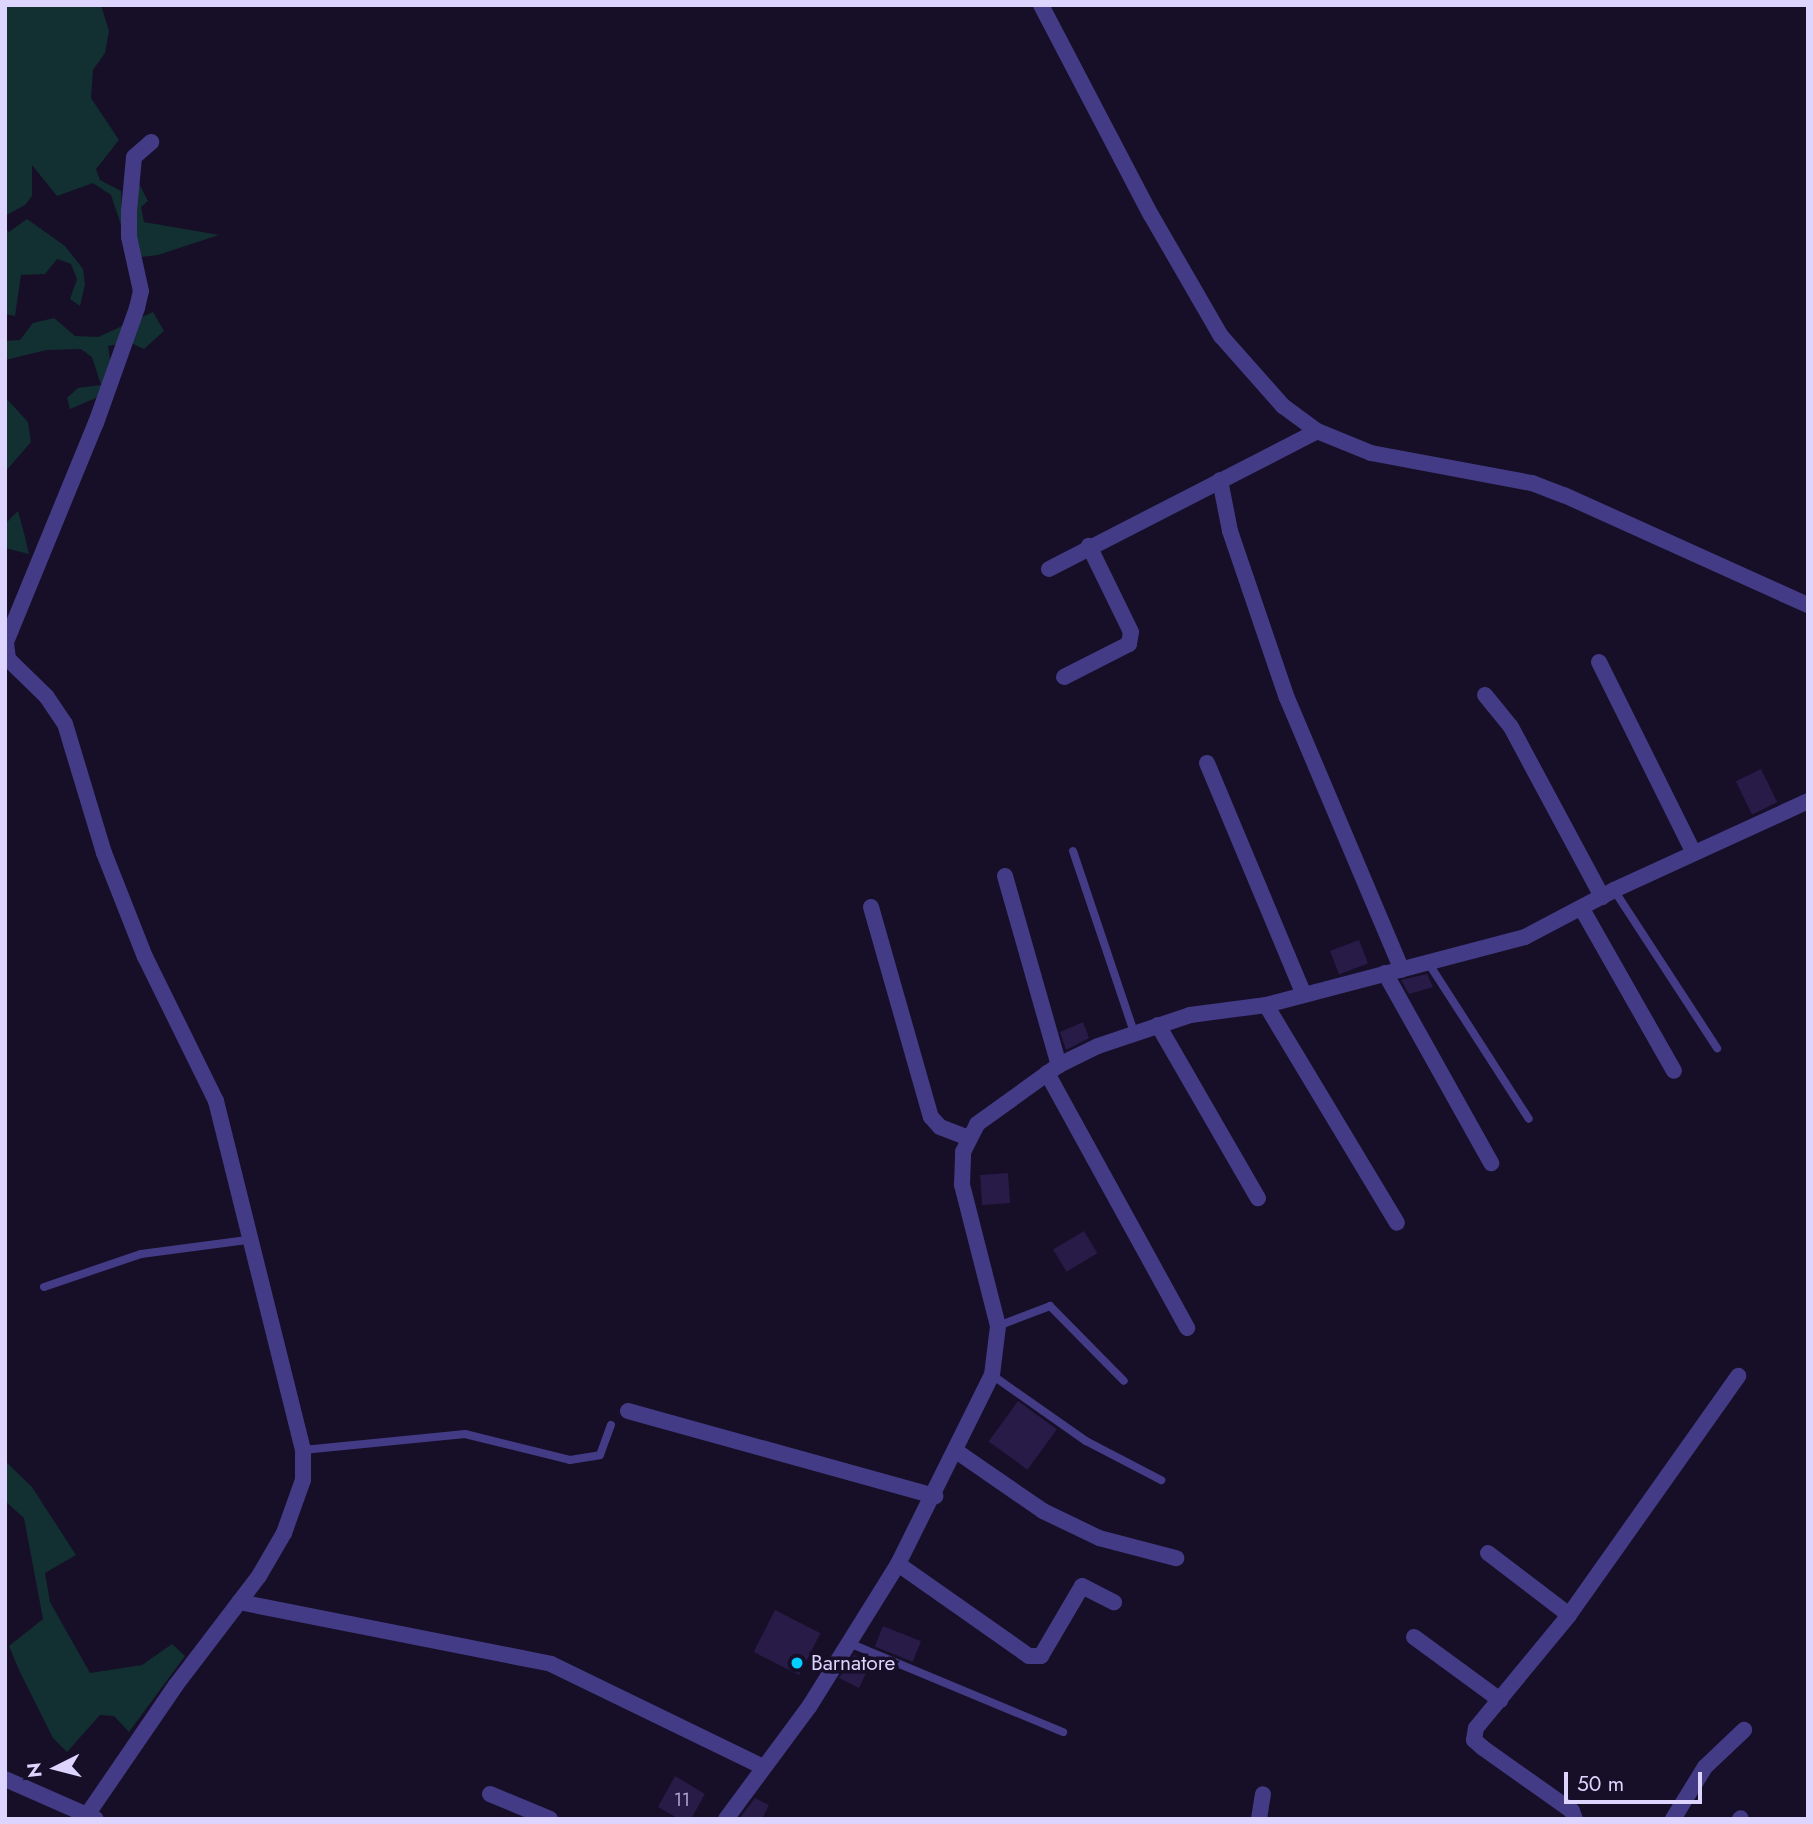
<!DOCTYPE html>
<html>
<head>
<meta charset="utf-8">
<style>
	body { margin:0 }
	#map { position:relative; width:1813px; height:1824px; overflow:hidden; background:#160f27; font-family:Jost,sans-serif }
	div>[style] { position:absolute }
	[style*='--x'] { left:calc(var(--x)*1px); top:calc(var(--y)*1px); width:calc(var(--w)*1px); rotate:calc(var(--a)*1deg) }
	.green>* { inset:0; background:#122f31 }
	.building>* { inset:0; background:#281b48; transform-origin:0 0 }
	.lane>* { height:8px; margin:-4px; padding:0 4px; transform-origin:4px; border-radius:4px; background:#443b86 }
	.street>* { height:16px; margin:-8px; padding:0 8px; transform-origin:8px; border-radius:8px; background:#443b86 }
	.dots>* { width:19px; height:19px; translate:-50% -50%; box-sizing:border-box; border:4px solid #160f27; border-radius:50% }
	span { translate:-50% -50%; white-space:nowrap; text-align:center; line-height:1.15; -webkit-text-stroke:7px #160f27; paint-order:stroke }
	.number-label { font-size:18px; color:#b0a6d1 }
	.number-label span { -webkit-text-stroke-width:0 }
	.poi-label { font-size:21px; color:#ded5ff }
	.left { translate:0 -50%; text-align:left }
	.frame { position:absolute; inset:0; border:7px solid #ded5ff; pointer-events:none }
	.north { position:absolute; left:21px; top:1733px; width:70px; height:70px; -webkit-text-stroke:5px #160f27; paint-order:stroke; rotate:264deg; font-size:19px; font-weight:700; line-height:28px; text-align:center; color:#ded5ff }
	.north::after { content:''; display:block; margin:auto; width:24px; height:32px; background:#ded5ff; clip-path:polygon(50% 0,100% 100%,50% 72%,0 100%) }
	.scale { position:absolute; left:1564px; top:1772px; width:138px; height:32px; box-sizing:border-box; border:4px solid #ded5ff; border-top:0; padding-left:9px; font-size:21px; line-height:24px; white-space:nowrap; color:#ded5ff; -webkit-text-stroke:5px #160f27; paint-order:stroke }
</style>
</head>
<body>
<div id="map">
	<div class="green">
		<i style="clip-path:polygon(5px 5px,101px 5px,109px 31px,105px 53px,93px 70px,91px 98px,119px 140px,96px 169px,100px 180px,121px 191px,122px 212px,136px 178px,148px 201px,141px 207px,144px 222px,219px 235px,158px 255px,132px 258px,111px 195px,93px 183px,57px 196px,32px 165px,32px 196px,25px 205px,5px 216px)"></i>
		<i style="clip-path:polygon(27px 219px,65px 246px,83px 269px,85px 284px,80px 306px,70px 299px,77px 279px,71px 264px,57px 259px,45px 274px,21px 275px,15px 316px,5px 314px,5px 228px,9px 232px)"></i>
		<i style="clip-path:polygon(153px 312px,164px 331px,144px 349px,129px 342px,108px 346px,112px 372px,96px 398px,70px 409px,67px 398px,78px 388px,101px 385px,92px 357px,81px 349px,47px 350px,5px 360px,5px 341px,20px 340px,33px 323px,54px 318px,75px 336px,98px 337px)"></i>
		<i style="clip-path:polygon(5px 397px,28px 422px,31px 442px,5px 472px)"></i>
		<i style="clip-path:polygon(18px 511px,25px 537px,29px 554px,5px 548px,5px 524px)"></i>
		<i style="clip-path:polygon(5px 1461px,32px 1487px,76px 1555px,45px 1573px,50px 1602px,90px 1673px,142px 1665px,172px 1644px,185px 1656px,129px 1732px,114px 1716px,100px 1715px,67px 1752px,53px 1738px,19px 1670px,9px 1646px,43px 1619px,24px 1518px,5px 1501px)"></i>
	</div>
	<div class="building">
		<i style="left:1761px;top:769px;width:37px;height:28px;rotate:64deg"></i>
		<i style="left:1359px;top:940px;width:25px;height:31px;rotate:69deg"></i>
		<i style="clip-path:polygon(1427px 974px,1433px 987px,1409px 994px,1401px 980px)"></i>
		<i style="clip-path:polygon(1083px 1022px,1089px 1038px,1066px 1050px,1060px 1032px)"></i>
		<i style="left:1008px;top:1173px;width:30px;height:28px;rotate:86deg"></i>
		<i style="left:1084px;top:1231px;width:26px;height:36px;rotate:59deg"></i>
		<i style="left:1018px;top:1401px;width:48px;height:50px;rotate:36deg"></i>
		<i style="left:775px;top:1610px;width:51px;height:47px;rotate:27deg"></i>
		<i style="left:883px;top:1626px;width:41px;height:22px;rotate:22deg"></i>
		<i style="clip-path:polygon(854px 1655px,871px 1663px,859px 1688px,839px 1678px)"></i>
		<i style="clip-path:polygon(675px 1776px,705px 1794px,691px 1819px,679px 1819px,658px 1807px)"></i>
		<i style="clip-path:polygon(755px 1798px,769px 1805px,762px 1819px,739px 1819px)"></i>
	</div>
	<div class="lane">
		<i style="--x:1073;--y:851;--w:191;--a:71.4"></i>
		<i style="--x:1614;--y:890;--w:189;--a:56.9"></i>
		<i style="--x:1429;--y:964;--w:184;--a:57.2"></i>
		<i style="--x:44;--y:1287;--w:102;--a:-18.8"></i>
		<i style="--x:141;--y:1254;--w:107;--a:-7.5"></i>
		<i style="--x:998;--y:1326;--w:56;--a:-21"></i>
		<i style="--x:1050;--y:1306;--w:105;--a:45.4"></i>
		<i style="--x:992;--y:1375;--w:115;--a:35.1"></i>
		<i style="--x:1086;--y:1441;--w:85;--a:27.5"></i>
		<i style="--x:303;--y:1450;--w:163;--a:-5.6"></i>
		<i style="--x:465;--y:1434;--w:108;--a:13.9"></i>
		<i style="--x:570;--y:1460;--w:30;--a:-9"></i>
		<i style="--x:600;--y:1455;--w:32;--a:-70"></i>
		<i style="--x:849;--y:1643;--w:232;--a:22.6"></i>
	</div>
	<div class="street">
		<i style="--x:1041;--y:5;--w:237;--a:62.4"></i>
		<i style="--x:1151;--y:215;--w:140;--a:60"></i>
		<i style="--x:1221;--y:336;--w:94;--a:48.5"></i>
		<i style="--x:1283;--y:406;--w:42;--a:36.3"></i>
		<i style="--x:1317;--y:431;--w:58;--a:22.2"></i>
		<i style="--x:1371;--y:453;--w:164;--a:10.6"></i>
		<i style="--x:1532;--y:483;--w:34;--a:21"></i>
		<i style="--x:1564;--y:495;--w:268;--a:24.3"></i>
		<i style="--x:1220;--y:480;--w:52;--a:78.9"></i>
		<i style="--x:1230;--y:531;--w:176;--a:71.2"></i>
		<i style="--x:1287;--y:698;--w:295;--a:67.1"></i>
		<i style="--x:1049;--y:569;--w:301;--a:-27.2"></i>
		<i style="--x:1599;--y:662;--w:213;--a:63.6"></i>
		<i style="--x:1064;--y:677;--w:73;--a:-26.9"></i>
		<i style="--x:1129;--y:644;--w:12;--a:-81"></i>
		<i style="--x:1131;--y:632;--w:96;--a:-116"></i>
		<i style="--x:1485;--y:695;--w:41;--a:50.9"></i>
		<i style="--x:1511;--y:727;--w:193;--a:61.8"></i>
		<i style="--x:1207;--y:763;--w:251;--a:67.3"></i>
		<i style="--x:1005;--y:876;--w:197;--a:74.1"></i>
		<i style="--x:871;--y:907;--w:218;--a:74.1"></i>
		<i style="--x:931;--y:1117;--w:13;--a:48"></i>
		<i style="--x:940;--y:1127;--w:30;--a:21"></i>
		<i style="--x:1582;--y:909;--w:186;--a:60.4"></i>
		<i style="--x:1385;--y:973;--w:218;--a:60.8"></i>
		<i style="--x:1266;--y:1005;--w:254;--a:59"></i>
		<i style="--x:1158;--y:1025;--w:200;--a:60"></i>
		<i style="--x:1047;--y:1073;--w:291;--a:61.2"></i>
		<i style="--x:628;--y:1411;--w:319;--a:15.5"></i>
		<i style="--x:956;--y:1451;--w:106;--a:34.6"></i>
		<i style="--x:1043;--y:1511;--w:62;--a:25.7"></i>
		<i style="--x:1099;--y:1538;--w:80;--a:14.6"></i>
		<i style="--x:1488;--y:1553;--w:102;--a:37.4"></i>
		<i style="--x:898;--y:1564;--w:160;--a:35.1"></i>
		<i style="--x:1029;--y:1656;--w:12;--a:0"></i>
		<i style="--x:1041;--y:1656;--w:81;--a:-59.6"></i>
		<i style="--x:1082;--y:1586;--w:36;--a:27"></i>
		<i style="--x:239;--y:1602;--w:318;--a:11.2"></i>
		<i style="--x:551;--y:1664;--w:236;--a:25.9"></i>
		<i style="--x:1414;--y:1637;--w:107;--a:36.2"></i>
		<i style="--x:5;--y:1779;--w:99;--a:23.7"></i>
		<i style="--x:490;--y:1794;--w:65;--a:22.6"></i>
		<i style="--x:87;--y:1815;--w:158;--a:-55.6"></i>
		<i style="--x:176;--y:1685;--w:137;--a:-52.7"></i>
		<i style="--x:259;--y:1576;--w:50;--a:-59.8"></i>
		<i style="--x:284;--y:1533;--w:56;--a:-70.3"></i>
		<i style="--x:303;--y:1480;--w:30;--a:-90"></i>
		<i style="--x:303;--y:1450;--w:360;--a:-104"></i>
		<i style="--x:216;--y:1101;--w:161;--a:-116.2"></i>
		<i style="--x:145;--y:957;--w:112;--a:-111.5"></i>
		<i style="--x:104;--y:853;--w:135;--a:-106.8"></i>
		<i style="--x:65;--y:724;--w:34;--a:-124"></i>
		<i style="--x:46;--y:696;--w:53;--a:-135.8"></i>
		<i style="--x:8;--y:659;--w:17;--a:-97"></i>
		<i style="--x:6;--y:642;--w:237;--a:-67.7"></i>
		<i style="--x:96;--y:423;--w:122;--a:-70.4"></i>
		<i style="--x:137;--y:308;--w:17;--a:-77"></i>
		<i style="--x:141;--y:291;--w:55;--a:-102.5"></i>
		<i style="--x:129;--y:237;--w:26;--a:-90"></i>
		<i style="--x:129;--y:211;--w:54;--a:-84.7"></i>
		<i style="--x:134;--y:157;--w:23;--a:-41"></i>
		<i style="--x:726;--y:1819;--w:139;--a:-53.5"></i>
		<i style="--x:809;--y:1707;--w:168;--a:-58.1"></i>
		<i style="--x:898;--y:1564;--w:211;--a:-63.6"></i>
		<i style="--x:992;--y:1375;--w:49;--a:-83"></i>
		<i style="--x:998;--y:1326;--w:146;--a:-104.3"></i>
		<i style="--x:962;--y:1185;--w:33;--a:-88"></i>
		<i style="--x:963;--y:1152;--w:31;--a:-63"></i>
		<i style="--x:977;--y:1124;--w:101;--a:-35.7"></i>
		<i style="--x:1059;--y:1065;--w:43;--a:-26"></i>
		<i style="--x:1098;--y:1046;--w:97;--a:-18.6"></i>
		<i style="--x:1190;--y:1015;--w:77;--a:-7.5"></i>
		<i style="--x:1266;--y:1005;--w:268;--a:-14.7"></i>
		<i style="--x:1525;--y:937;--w:101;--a:-27.8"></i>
		<i style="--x:1614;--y:890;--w:213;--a:-24.6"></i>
		<i style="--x:1259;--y:1819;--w:25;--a:-81"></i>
		<i style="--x:1575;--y:1819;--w:9;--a:-111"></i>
		<i style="--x:1572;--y:1811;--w:109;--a:-144.7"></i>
		<i style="--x:1483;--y:1748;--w:12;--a:-138"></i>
		<i style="--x:1474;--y:1740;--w:12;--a:-81"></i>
		<i style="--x:1476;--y:1728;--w:146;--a:-50.5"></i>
		<i style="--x:1569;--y:1615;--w:293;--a:-54.7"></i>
		<i style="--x:1673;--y:1819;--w:61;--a:-58.4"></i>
		<i style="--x:1705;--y:1767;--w:54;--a:-43.5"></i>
		<i style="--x:1740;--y:1819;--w:1;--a:-45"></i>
	</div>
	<div class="dots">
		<i style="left:797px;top:1663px;background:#02ceff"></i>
	</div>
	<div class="number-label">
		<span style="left:682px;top:1800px">11</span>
	</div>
	<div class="poi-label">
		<span class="left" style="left:811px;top:1663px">Barnatore</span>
	</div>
	<div class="frame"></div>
	<div class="north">N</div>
	<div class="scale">50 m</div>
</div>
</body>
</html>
